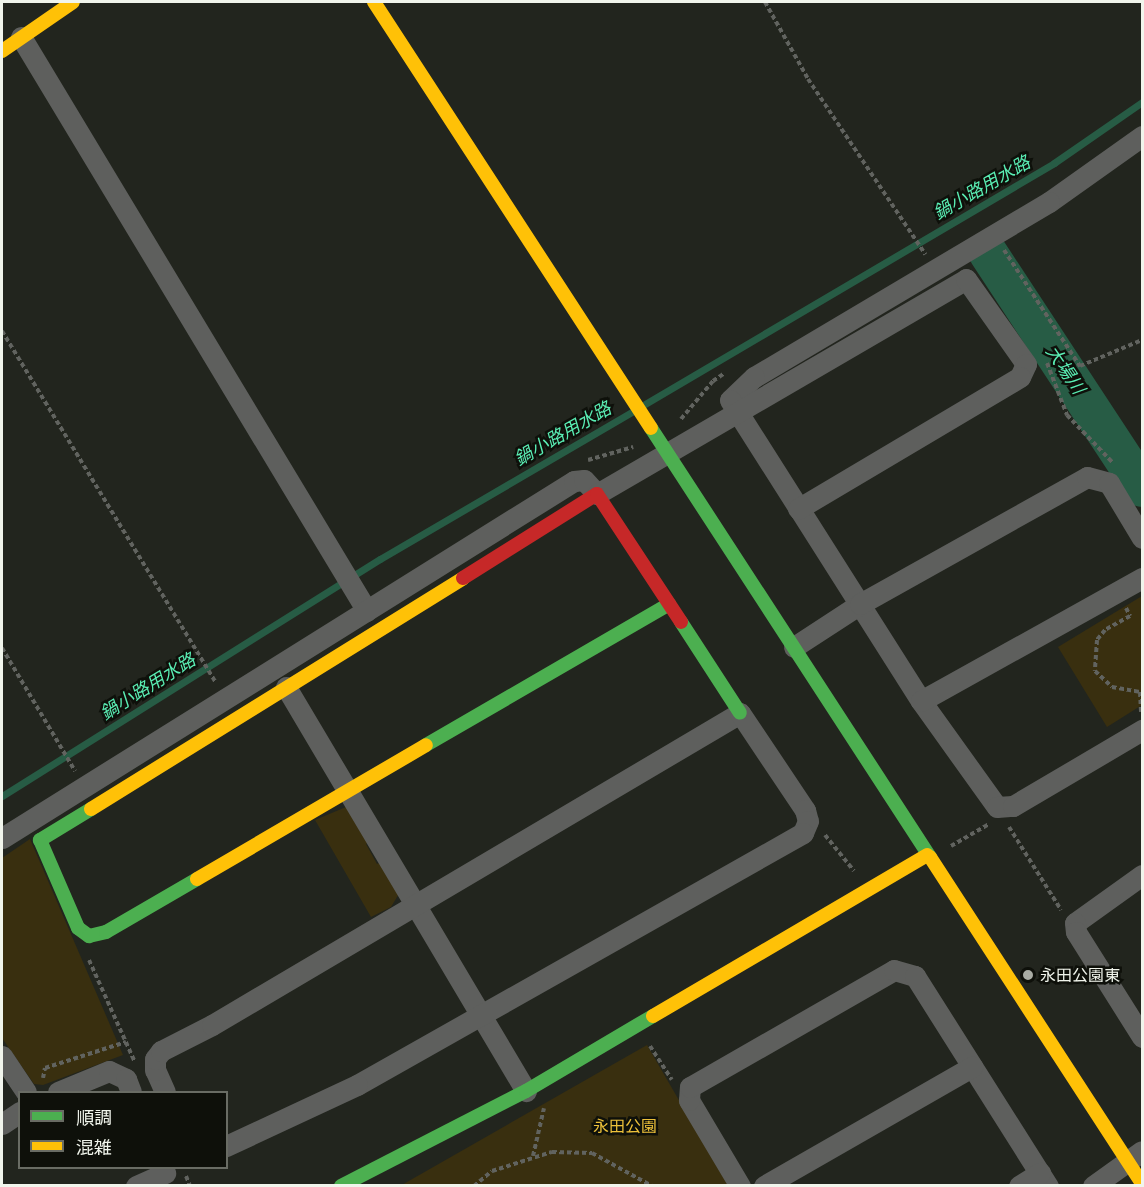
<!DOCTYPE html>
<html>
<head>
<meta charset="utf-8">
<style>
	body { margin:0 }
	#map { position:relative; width:1144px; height:1187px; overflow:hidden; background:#22251e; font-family:"Archivo Narrow","Noto Sans JP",sans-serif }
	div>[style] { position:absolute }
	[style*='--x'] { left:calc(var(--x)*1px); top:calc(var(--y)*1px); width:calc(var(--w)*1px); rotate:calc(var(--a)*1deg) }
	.green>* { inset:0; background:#392f0f }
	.stream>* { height:7px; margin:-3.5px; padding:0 3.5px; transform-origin:3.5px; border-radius:3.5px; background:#275c45 }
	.river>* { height:39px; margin:-19.5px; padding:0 19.5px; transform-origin:19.5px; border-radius:19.5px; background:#275c45 }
	.path>* { height:4px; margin-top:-2px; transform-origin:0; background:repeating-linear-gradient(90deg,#61635f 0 4.5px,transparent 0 7.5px) }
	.street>* { height:21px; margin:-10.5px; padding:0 10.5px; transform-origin:10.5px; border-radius:10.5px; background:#5e5f5d }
	.fast>* { height:14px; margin:-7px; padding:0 7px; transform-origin:7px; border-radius:7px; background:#4caf50 }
	.slow>* { height:14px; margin:-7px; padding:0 7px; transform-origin:7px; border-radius:7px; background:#ffc107 }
	.jam>* { height:14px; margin:-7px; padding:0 7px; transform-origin:7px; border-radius:7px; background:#c62828 }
	.dots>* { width:16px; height:16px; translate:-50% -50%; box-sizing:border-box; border:3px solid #0e100a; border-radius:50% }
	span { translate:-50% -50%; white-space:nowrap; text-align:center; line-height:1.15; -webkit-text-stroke:5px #0e100a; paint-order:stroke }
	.poi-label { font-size:16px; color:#f1f5ec }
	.left { translate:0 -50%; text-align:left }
	.park-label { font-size:16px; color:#edc13a }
	.water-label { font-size:18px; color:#5aeeb4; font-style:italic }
	.frame { position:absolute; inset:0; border:3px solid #f1f5ec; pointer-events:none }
	.legend { position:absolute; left:18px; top:1091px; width:210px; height:78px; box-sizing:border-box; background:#0e100a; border:2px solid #696c64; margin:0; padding:8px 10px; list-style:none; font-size:18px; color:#f1f5ec }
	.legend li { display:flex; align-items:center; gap:12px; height:30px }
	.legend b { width:30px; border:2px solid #696c64 }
</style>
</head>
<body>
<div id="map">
	<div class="green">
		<i style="clip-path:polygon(1142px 596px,1142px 705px,1107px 727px,1058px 647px)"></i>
		<i style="clip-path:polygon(346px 807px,369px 841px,366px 844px,377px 864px,381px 862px,400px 892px,391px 907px,371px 917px,315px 820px)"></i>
		<i style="clip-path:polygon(30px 839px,123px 1055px,43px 1085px,34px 1084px,2px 1038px,2px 858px)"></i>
		<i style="clip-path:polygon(647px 1045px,728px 1185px,400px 1186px)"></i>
	</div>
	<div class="stream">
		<i style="--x:645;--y:404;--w:475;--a:-30.5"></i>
		<i style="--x:1054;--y:163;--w:107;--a:-34.7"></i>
		<i style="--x:2;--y:796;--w:446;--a:-32.1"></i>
		<i style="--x:380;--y:559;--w:293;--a:-30.3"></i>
	</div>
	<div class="river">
		<i style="--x:988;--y:253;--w:280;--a:56.7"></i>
	</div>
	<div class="path">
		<i style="--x:765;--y:2;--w:88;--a:60.8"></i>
		<i style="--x:808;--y:79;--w:211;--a:56.2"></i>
		<i style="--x:1004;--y:250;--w:139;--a:56.8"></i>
		<i style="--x:1080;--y:366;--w:67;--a:-22.8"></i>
		<i style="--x:2;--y:331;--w:410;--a:58.7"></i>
		<i style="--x:1047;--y:363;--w:56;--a:69"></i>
		<i style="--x:1067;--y:415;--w:65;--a:46.2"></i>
		<i style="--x:681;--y:419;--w:50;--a:-49.9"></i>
		<i style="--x:713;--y:381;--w:14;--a:-34"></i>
		<i style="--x:588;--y:460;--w:47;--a:-16.1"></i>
		<i style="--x:1126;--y:608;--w:9;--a:63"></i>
		<i style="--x:1130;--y:616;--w:29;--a:151"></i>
		<i style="--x:1105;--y:630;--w:13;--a:129"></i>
		<i style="--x:1097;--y:640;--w:31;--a:94"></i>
		<i style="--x:1095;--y:671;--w:23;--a:43"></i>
		<i style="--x:1112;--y:687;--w:28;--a:10"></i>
		<i style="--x:1140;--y:692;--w:20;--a:87"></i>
		<i style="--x:2;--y:648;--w:143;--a:59.3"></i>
		<i style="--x:1009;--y:827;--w:98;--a:57.9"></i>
		<i style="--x:825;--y:835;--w:46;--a:51.1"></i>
		<i style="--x:951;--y:846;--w:44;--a:-30.1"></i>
		<i style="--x:89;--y:960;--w:110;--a:65.8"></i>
		<i style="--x:650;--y:1046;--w:40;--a:57.1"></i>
		<i style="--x:43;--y:1078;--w:10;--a:-79"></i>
		<i style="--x:45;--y:1068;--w:85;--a:-17.8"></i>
		<i style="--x:533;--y:1156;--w:49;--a:-77.1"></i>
		<i style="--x:186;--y:1176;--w:11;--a:68"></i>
		<i style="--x:474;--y:1186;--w:23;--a:-40"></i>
		<i style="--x:492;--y:1171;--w:63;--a:-17.6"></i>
		<i style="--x:552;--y:1152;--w:40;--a:1.4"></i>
		<i style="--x:592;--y:1153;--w:68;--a:28.8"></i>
	</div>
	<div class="street">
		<i style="--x:21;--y:37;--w:670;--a:58.92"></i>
		<i style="--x:1142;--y:136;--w:114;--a:144.6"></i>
		<i style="--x:1049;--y:202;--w:343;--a:149.3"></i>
		<i style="--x:754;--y:377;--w:33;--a:136"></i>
		<i style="--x:730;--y:400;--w:356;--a:57.6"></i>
		<i style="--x:921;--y:701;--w:130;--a:54.4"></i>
		<i style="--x:997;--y:807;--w:16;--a:-4"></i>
		<i style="--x:1013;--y:806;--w:150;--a:-30.5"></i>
		<i style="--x:794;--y:647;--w:79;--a:-33.1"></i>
		<i style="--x:860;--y:604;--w:260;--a:-29.2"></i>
		<i style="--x:1087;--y:477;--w:23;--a:15"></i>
		<i style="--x:1109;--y:483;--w:64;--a:59"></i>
		<i style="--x:286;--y:687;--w:470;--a:59.3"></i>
		<i style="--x:921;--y:701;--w:253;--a:-29.1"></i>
		<i style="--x:2;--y:838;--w:674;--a:-31.97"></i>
		<i style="--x:574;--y:481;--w:10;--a:-6"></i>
		<i style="--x:584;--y:480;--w:19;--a:47"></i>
		<i style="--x:597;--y:494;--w:427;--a:-30.2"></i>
		<i style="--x:966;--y:279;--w:104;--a:54.8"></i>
		<i style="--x:1026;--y:364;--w:14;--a:115"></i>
		<i style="--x:1020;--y:377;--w:258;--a:149.3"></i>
		<i style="--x:1142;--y:875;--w:82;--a:144.4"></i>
		<i style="--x:1075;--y:923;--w:9;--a:84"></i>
		<i style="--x:1076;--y:932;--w:124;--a:57.8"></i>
		<i style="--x:2;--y:1056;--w:43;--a:56.3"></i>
		<i style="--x:58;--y:1092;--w:55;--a:-22.4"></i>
		<i style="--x:109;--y:1071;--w:19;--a:25"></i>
		<i style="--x:126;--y:1079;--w:14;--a:69"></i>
		<i style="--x:165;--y:1092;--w:24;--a:-114"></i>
		<i style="--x:155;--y:1070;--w:11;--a:-90"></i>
		<i style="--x:155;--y:1059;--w:10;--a:-53"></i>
		<i style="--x:161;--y:1051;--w:57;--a:-27"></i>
		<i style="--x:212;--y:1025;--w:613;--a:-30.58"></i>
		<i style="--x:740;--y:713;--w:117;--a:56.2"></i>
		<i style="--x:805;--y:810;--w:11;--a:75"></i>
		<i style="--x:808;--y:821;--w:13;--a:113"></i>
		<i style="--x:803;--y:833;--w:512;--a:150.53"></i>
		<i style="--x:357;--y:1085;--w:145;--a:155"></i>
		<i style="--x:2;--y:1124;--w:22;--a:-34"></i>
		<i style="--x:136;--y:1186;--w:32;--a:-24"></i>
		<i style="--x:740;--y:1186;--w:100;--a:-120.7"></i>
		<i style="--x:689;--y:1100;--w:13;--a:-86"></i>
		<i style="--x:690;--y:1087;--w:235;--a:-29.8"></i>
		<i style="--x:894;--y:970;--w:22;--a:16"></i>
		<i style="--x:915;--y:976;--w:249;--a:57.7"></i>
		<i style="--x:764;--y:1186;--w:240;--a:-29.8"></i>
		<i style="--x:1019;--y:1186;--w:25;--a:-32"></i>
		<i style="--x:1093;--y:1186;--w:60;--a:-35.5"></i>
	</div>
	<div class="fast">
		<i style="--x:651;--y:428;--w:512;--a:56.96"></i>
		<i style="--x:681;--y:622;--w:108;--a:57"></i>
		<i style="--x:426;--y:745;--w:281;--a:-30.1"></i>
		<i style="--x:91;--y:809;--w:60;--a:148.7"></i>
		<i style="--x:40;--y:840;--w:96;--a:66.6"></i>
		<i style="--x:78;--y:928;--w:14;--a:36"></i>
		<i style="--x:89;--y:936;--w:17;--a:-13"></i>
		<i style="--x:106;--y:932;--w:105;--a:-30.2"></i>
		<i style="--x:341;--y:1186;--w:208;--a:-27.2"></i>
		<i style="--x:526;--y:1091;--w:147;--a:-30.6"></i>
	</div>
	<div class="slow">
		<i style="--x:374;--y:2;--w:508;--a:56.97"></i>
		<i style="--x:2;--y:51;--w:86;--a:-34.6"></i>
		<i style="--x:91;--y:809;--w:438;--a:-31.8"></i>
		<i style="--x:930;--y:857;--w:390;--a:57"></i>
		<i style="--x:197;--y:879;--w:265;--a:-30.3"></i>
		<i style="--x:653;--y:1016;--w:318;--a:-30.4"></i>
	</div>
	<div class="jam">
		<i style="--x:463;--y:578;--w:158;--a:-32.1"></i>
		<i style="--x:597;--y:494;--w:153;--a:56.7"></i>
	</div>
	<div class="dots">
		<i style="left:1028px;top:975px;background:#a9aca4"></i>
	</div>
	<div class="poi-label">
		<span class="left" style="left:1040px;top:975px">永田公園東</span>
	</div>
	<div class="park-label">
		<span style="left:625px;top:1126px">永田公園</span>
	</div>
	<div class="water-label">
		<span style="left:982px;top:188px;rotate:-30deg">鍋小路用水路</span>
		<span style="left:1065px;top:370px;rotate:56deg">大場川</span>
		<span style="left:563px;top:434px;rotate:-30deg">鍋小路用水路</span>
		<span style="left:148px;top:687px;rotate:-32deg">鍋小路用水路</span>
	</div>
	<div class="frame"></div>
	<ul class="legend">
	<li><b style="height:8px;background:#4caf50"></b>順調</li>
	<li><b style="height:8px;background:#ffc107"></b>混雑</li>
	</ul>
</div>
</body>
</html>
